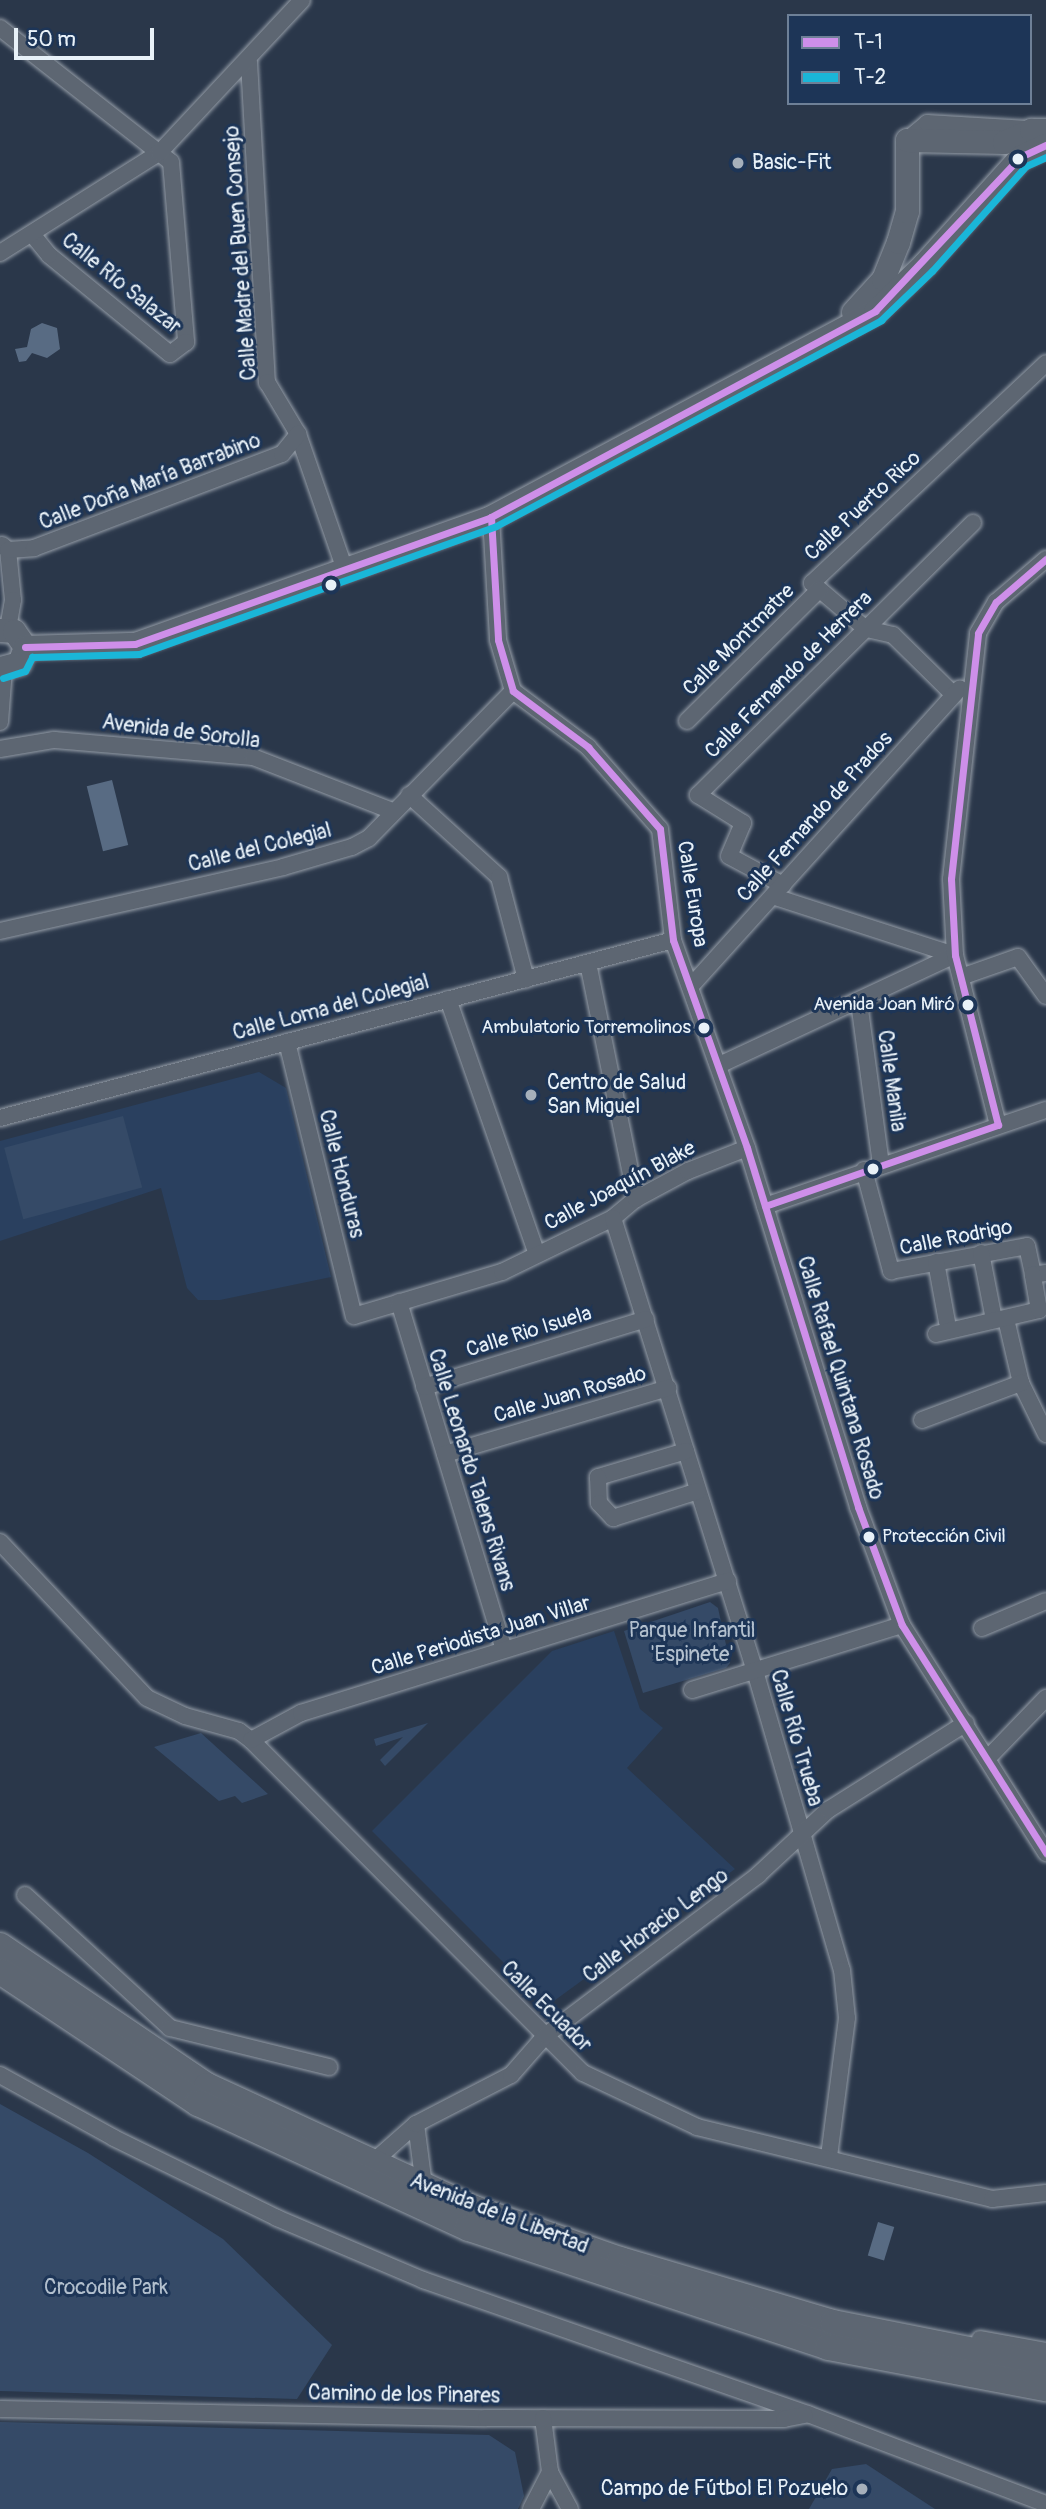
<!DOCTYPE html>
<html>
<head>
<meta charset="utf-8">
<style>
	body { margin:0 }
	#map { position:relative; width:1046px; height:2509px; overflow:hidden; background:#2a374a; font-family:Pangolin,sans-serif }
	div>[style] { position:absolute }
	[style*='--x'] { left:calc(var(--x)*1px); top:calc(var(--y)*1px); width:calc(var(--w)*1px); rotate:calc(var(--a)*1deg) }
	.built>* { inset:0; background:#2a405f }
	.green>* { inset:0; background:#354a67; transform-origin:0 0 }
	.water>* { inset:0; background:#586b83; transform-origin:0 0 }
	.roads { filter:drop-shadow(0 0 2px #959da7) drop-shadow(0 0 2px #959da7) }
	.street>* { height:16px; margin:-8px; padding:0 8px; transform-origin:8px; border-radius:8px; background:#5d6672 }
	.secondary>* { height:23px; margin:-11.5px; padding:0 11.5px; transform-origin:11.5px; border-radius:11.5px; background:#5d6672 }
	.primary>* { height:26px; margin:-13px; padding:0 13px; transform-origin:13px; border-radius:13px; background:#5d6672 }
	.bus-1>* { height:7px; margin:-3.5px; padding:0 3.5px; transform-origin:3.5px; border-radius:3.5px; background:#ce8fe9 }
	.bus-2>* { height:7px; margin:-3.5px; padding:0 3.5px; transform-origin:3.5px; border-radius:3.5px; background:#1ab6d8 }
	.dots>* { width:19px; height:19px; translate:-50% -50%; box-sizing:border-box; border:4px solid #1d3557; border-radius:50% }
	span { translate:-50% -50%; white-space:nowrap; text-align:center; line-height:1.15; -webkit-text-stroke:6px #1d3557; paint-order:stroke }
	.bus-label { font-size:19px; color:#e8f1f8 }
	.right { translate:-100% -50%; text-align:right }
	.left { translate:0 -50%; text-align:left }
	.poi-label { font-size:21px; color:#e8f1f8 }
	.street-label { font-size:21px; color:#e8f1f8 }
	.park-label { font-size:21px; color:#b3c0ce }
	.legend { position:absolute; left:787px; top:14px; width:245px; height:91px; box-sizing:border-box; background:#1d3557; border:2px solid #6e8097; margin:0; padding:9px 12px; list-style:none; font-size:21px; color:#e8f1f8 }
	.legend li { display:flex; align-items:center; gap:14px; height:35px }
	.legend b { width:35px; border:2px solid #6e8097 }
	.scale { position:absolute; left:14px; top:28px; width:140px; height:32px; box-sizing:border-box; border:4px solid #e8f1f8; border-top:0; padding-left:9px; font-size:21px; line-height:24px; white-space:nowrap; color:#e8f1f8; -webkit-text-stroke:5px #1d3557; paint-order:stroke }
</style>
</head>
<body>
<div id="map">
	<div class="built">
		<i style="clip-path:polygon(259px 1072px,286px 1088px,331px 1277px,220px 1300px,198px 1300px,187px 1288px,161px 1188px,0 1241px,0 1141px)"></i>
		<i style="clip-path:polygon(614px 1631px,640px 1709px,663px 1728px,627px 1768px,735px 1869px,547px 2006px,372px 1831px,552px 1651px)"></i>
	</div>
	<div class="green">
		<i style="left:123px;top:1116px;width:74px;height:123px;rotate:75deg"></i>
		<i style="clip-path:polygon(710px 1602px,718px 1608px,730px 1663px,726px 1668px,643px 1693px,624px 1631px)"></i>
		<i style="clip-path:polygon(428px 1723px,385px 1766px,380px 1760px,403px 1737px,376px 1746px,374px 1739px)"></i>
		<i style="clip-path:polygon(201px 1733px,268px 1794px,242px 1803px,235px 1796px,219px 1801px,154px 1747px)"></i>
		<i style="clip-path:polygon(0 2104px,88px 2153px,223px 2239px,332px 2345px,297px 2399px,0 2391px)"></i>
		<i style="clip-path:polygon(0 2422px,489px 2435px,515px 2452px,524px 2496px,518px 2509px,0 2509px)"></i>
		<i style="clip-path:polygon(866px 2464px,935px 2509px,809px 2509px,832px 2469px)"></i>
	</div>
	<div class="water">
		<i style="clip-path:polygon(42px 323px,57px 328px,60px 349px,47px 358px,32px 353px,26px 361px,19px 362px,15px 349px,27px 347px,31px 329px)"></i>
		<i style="left:112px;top:780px;width:67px;height:26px;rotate:76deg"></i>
		<i style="left:878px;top:2222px;width:17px;height:35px;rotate:17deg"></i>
	</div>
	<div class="roads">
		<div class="street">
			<i style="--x:0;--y:28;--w:217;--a:38.1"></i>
			<i style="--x:171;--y:162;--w:181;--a:85.2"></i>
			<i style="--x:186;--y:342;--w:20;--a:143"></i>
			<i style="--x:170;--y:354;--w:156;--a:-140.7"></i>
			<i style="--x:49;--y:255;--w:27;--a:-129"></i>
			<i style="--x:249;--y:62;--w:321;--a:86.8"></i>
			<i style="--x:267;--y:382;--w:61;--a:59.2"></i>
			<i style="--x:298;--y:434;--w:144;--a:70.9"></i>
			<i style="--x:907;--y:140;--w:26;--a:-40"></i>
			<i style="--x:927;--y:123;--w:101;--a:3.4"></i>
			<i style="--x:0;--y:253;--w:188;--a:-32.2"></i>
			<i style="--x:159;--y:153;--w:209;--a:-46.9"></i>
			<i style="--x:491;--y:517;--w:123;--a:86.7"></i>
			<i style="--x:498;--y:640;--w:53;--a:73.6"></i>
			<i style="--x:513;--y:691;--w:94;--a:36.7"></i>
			<i style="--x:588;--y:747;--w:109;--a:48.7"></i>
			<i style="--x:660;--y:829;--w:112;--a:83.3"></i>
			<i style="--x:673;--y:940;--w:221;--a:70.4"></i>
			<i style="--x:747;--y:1148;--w:376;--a:72.8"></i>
			<i style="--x:858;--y:1507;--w:126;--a:69.6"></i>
			<i style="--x:902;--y:1625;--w:270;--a:57.7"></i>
			<i style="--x:2;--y:545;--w:8;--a:40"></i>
			<i style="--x:8;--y:550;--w:50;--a:84.3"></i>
			<i style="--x:13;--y:600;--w:29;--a:100"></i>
			<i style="--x:8;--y:550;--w:26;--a:-4"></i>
			<i style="--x:34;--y:548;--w:265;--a:-20.8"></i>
			<i style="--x:282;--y:454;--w:26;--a:-51"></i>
			<i style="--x:953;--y:694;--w:84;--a:-135.5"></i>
			<i style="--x:893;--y:635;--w:28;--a:-167"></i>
			<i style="--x:866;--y:629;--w:71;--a:-139.6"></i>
			<i style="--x:812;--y:583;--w:321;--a:-43.2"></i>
			<i style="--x:687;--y:721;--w:186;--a:-44.8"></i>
			<i style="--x:0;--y:722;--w:53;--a:-85.7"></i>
			<i style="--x:0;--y:749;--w:55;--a:-9.5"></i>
			<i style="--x:54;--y:740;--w:200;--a:4.9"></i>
			<i style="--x:253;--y:757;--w:149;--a:21.2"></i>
			<i style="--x:409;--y:795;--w:122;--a:42.3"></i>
			<i style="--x:499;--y:877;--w:106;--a:75.2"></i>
			<i style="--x:783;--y:885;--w:61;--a:-151.8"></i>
			<i style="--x:729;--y:856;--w:36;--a:-67"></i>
			<i style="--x:743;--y:823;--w:53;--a:-148.1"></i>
			<i style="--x:698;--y:795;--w:387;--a:-44.7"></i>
			<i style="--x:775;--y:897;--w:189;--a:17.9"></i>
			<i style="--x:0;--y:931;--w:290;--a:-12.7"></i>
			<i style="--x:283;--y:867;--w:72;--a:-16.2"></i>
			<i style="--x:352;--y:847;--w:19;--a:-28"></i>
			<i style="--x:369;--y:838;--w:206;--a:-45.6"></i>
			<i style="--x:588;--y:963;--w:241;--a:78.5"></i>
			<i style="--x:961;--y:977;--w:60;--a:-19.3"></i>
			<i style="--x:1018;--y:957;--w:48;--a:54.3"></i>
			<i style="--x:691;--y:986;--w:401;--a:-47.9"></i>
			<i style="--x:448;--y:999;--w:270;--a:70.8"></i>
			<i style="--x:859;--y:1002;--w:164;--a:82.3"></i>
			<i style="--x:287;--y:1042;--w:282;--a:76.3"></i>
			<i style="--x:354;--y:1316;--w:154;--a:-16.6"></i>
			<i style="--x:502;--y:1272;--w:123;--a:-25.9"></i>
			<i style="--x:613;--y:1218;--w:30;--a:-40"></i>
			<i style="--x:636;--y:1199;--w:59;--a:-28.3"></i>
			<i style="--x:688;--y:1171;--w:63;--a:-21.3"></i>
			<i style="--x:719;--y:1065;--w:260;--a:-25"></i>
			<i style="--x:0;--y:1118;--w:696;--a:-14.81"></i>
			<i style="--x:998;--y:1125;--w:175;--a:-104.2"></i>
			<i style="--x:955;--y:955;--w:76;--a:-93"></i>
			<i style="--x:951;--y:879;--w:247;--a:-83.7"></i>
			<i style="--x:978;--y:633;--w:36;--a:-60"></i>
			<i style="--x:996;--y:602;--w:66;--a:-40.7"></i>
			<i style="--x:864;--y:1170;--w:105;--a:75"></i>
			<i style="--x:891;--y:1271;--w:138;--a:-10.4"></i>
			<i style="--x:1027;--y:1246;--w:30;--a:78"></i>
			<i style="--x:1033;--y:1275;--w:13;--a:-9"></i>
			<i style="--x:765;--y:1206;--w:297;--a:-18.9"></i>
			<i style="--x:613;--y:1218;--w:475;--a:72.6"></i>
			<i style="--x:755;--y:1671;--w:311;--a:73.8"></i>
			<i style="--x:842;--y:1970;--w:48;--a:84.1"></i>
			<i style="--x:847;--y:2018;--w:140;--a:97.4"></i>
			<i style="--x:981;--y:1253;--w:63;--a:79"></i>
			<i style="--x:936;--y:1262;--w:61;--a:79.6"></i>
			<i style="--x:399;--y:1302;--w:363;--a:73.2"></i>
			<i style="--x:1006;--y:1319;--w:66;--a:76.8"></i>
			<i style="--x:1021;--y:1383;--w:57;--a:63.9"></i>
			<i style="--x:936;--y:1334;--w:106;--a:-13.1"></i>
			<i style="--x:1039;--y:1310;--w:36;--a:-100"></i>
			<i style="--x:424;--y:1387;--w:232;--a:-17"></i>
			<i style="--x:922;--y:1420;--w:106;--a:-20.5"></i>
			<i style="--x:686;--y:1451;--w:92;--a:163.5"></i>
			<i style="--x:598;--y:1477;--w:26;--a:88"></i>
			<i style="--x:599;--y:1503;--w:21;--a:47"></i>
			<i style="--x:613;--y:1518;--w:89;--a:-17.6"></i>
			<i style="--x:445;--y:1454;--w:233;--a:-16.5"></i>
			<i style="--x:0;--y:1542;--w:214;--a:46.7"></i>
			<i style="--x:147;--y:1698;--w:42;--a:25.3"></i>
			<i style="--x:185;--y:1716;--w:56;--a:15.5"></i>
			<i style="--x:239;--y:1731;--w:15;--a:37"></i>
			<i style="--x:251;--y:1740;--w:470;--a:45.1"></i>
			<i style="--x:583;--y:2073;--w:126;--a:25.3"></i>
			<i style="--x:697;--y:2127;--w:304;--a:13.7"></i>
			<i style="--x:992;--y:2199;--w:54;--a:-6.3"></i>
			<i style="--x:982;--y:1628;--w:69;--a:-22.9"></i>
			<i style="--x:692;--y:1690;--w:220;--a:-17.2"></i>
			<i style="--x:251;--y:1740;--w:57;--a:-28.4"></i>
			<i style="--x:301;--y:1713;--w:447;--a:-17.2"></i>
			<i style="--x:987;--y:1759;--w:85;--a:-46"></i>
			<i style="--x:25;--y:1895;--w:197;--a:42.5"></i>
			<i style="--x:170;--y:2028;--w:164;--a:13.8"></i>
			<i style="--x:0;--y:2075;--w:130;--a:28.9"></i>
			<i style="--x:114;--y:2138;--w:182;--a:26.1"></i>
			<i style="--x:277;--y:2218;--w:159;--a:23"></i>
			<i style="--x:423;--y:2280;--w:408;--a:19.2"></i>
			<i style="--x:808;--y:2414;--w:254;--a:20.7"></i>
			<i style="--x:416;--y:2124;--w:63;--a:82.6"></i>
			<i style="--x:373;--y:2162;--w:57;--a:-41.5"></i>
			<i style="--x:416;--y:2124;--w:107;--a:-27.3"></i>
			<i style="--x:511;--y:2075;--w:53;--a:-48.8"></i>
			<i style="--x:546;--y:2035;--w:266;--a:-37"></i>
			<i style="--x:758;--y:1875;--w:96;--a:-42.9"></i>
			<i style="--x:828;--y:1810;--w:163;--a:-32.2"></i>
			<i style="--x:980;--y:2339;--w:67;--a:10.3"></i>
			<i style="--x:0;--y:2409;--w:486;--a:1.1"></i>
			<i style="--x:486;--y:2418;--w:298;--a:0.2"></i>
			<i style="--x:784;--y:2419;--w:21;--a:-11"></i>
			<i style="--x:543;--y:2418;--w:54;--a:82.6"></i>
			<i style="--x:550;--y:2472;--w:42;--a:61.6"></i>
			<i style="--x:531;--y:2509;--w:42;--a:-62.8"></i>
		</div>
		<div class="secondary">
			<i style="--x:853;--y:312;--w:45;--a:-47.7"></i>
			<i style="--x:883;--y:279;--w:40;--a:-68"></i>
			<i style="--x:898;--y:242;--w:32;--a:-74"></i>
			<i style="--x:907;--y:211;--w:71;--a:-90"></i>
			<i style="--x:907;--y:140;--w:97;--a:1.2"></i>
			<i style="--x:1004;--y:142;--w:30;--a:-24"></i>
			<i style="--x:1031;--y:130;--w:15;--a:0"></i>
			<i style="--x:0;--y:630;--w:14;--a:4"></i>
			<i style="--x:14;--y:631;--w:19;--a:55"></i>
			<i style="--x:25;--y:647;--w:17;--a:111"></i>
			<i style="--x:19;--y:663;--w:20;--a:165"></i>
			<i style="--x:25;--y:647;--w:110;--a:-1.6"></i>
			<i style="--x:135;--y:644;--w:378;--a:-19.6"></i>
			<i style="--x:491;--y:517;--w:436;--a:-28.2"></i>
			<i style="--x:875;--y:311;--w:68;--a:-43.8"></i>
			<i style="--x:924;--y:264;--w:144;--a:-48.1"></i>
			<i style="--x:1020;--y:157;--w:29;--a:-25"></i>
		</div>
		<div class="primary">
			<i style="--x:0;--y:1946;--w:250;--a:34.1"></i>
			<i style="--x:207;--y:2086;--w:295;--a:24.7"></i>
			<i style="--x:475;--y:2209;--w:154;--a:19.4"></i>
			<i style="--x:620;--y:2260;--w:222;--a:16.5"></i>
			<i style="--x:833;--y:2323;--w:217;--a:11.2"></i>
			<i style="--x:0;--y:1971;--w:238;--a:33.7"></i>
			<i style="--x:198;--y:2103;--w:298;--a:24.8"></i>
			<i style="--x:469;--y:2228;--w:378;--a:18.3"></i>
			<i style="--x:828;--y:2347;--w:222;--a:10.7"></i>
		</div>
	</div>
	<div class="bus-1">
		<i style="--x:491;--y:517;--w:123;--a:86.7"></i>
		<i style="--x:498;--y:640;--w:53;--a:73.6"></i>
		<i style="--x:513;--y:691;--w:94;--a:36.7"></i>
		<i style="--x:588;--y:747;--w:109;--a:48.7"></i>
		<i style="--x:660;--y:829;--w:112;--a:83.3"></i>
		<i style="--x:673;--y:940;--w:221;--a:70.4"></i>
		<i style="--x:747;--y:1148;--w:376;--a:72.8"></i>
		<i style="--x:858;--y:1507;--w:126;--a:69.6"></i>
		<i style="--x:902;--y:1625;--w:270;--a:57.7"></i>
		<i style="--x:25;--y:647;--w:110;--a:-1.6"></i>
		<i style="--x:135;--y:644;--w:378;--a:-19.6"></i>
		<i style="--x:491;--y:517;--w:436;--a:-28.2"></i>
		<i style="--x:875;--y:311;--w:212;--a:-46.7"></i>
		<i style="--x:1020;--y:157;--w:29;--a:-25"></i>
		<i style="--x:765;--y:1206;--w:247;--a:-19.2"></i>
		<i style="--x:998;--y:1125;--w:175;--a:-104.2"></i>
		<i style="--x:955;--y:955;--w:76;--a:-93"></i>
		<i style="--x:951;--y:879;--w:247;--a:-83.7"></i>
		<i style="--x:978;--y:633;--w:36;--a:-60"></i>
		<i style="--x:996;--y:602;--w:66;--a:-40.7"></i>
	</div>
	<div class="bus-2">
		<i style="--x:3;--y:678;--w:23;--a:-18"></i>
		<i style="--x:25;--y:671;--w:16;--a:-63"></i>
		<i style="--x:32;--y:657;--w:107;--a:-1.6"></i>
		<i style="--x:139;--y:654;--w:379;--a:-19.7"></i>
		<i style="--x:496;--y:526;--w:437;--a:-28.1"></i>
		<i style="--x:881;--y:320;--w:71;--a:-43.9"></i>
		<i style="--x:932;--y:271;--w:141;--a:-48.2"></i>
		<i style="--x:1026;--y:166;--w:22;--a:-24"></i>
	</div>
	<div class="dots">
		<i style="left:1018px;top:159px;background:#e8f1f8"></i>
		<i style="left:738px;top:163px;background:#a6b0bb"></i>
		<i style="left:331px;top:585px;background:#e8f1f8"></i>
		<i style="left:968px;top:1005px;background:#e8f1f8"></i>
		<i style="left:704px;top:1028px;background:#e8f1f8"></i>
		<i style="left:531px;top:1095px;background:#a6b0bb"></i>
		<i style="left:873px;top:1169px;background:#e8f1f8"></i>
		<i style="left:869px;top:1537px;background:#e8f1f8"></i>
		<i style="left:862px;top:2489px;background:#a6b0bb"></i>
	</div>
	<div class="bus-label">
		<span class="right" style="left:955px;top:1005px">Avenida Joan Miró</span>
		<span class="right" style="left:691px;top:1028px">Ambulatorio Torremolinos</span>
		<span class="left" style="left:882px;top:1537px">Protección Civil</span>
	</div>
	<div class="poi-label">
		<span class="left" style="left:752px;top:163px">Basic-Fit</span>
		<span class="left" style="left:547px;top:1095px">Centro de Salud<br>San Miguel</span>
		<span class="right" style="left:848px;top:2489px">Campo de Fútbol El Pozuelo</span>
	</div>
	<div class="street-label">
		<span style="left:241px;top:253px;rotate:-94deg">Calle Madre del Buen Consejo</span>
		<span style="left:121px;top:284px;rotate:39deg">Calle Río Salazar</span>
		<span style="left:150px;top:482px;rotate:-21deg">Calle Doña María Barrabino</span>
		<span style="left:863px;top:506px;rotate:-43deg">Calle Puerto Rico</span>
		<span style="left:739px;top:640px;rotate:-45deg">Calle Montmatre</span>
		<span style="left:789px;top:675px;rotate:-45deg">Calle Fernando de Herrera</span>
		<span style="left:181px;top:732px;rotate:7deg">Avenida de Sorolla</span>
		<span style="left:815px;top:817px;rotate:-48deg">Calle Fernando de Prados</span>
		<span style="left:260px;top:848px;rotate:-14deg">Calle del Colegial</span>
		<span style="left:692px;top:894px;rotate:81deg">Calle Europa</span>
		<span style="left:331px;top:1008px;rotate:-15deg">Calle Loma del Colegial</span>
		<span style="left:891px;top:1081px;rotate:82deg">Calle Manila</span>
		<span style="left:341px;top:1174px;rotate:76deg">Calle Honduras</span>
		<span style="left:620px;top:1186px;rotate:-28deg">Calle Joaquín Blake</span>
		<span style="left:956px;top:1238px;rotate:-11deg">Calle Rodrigo</span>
		<span style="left:529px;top:1332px;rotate:-17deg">Calle Rio Isuela</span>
		<span style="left:840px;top:1378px;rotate:73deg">Calle Rafael Quintana Rosado</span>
		<span style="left:570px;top:1395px;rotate:-16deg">Calle Juan Rosado</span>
		<span style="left:471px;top:1470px;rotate:73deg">Calle Leonardo Talens Rivans</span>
		<span style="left:481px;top:1636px;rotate:-17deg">Calle Periodista Juan Villar</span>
		<span style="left:796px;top:1738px;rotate:74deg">Calle Río Trueba</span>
		<span style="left:656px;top:1926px;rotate:-37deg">Calle Horacio Lengo</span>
		<span style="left:546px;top:2007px;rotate:45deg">Calle Ecuador</span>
		<span style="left:499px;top:2214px;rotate:21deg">Avenida de la Libertad</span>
		<span style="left:404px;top:2395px;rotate:1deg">Camino de los Pinares</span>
	</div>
	<div class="park-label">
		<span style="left:692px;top:1643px">Parque Infantil<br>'Espinete'</span>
		<span style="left:106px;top:2288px">Crocodile Park</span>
	</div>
	<ul class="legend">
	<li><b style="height:9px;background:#ce8fe9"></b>T-1</li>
	<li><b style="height:9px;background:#1ab6d8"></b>T-2</li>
	</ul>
	<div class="scale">50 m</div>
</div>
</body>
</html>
